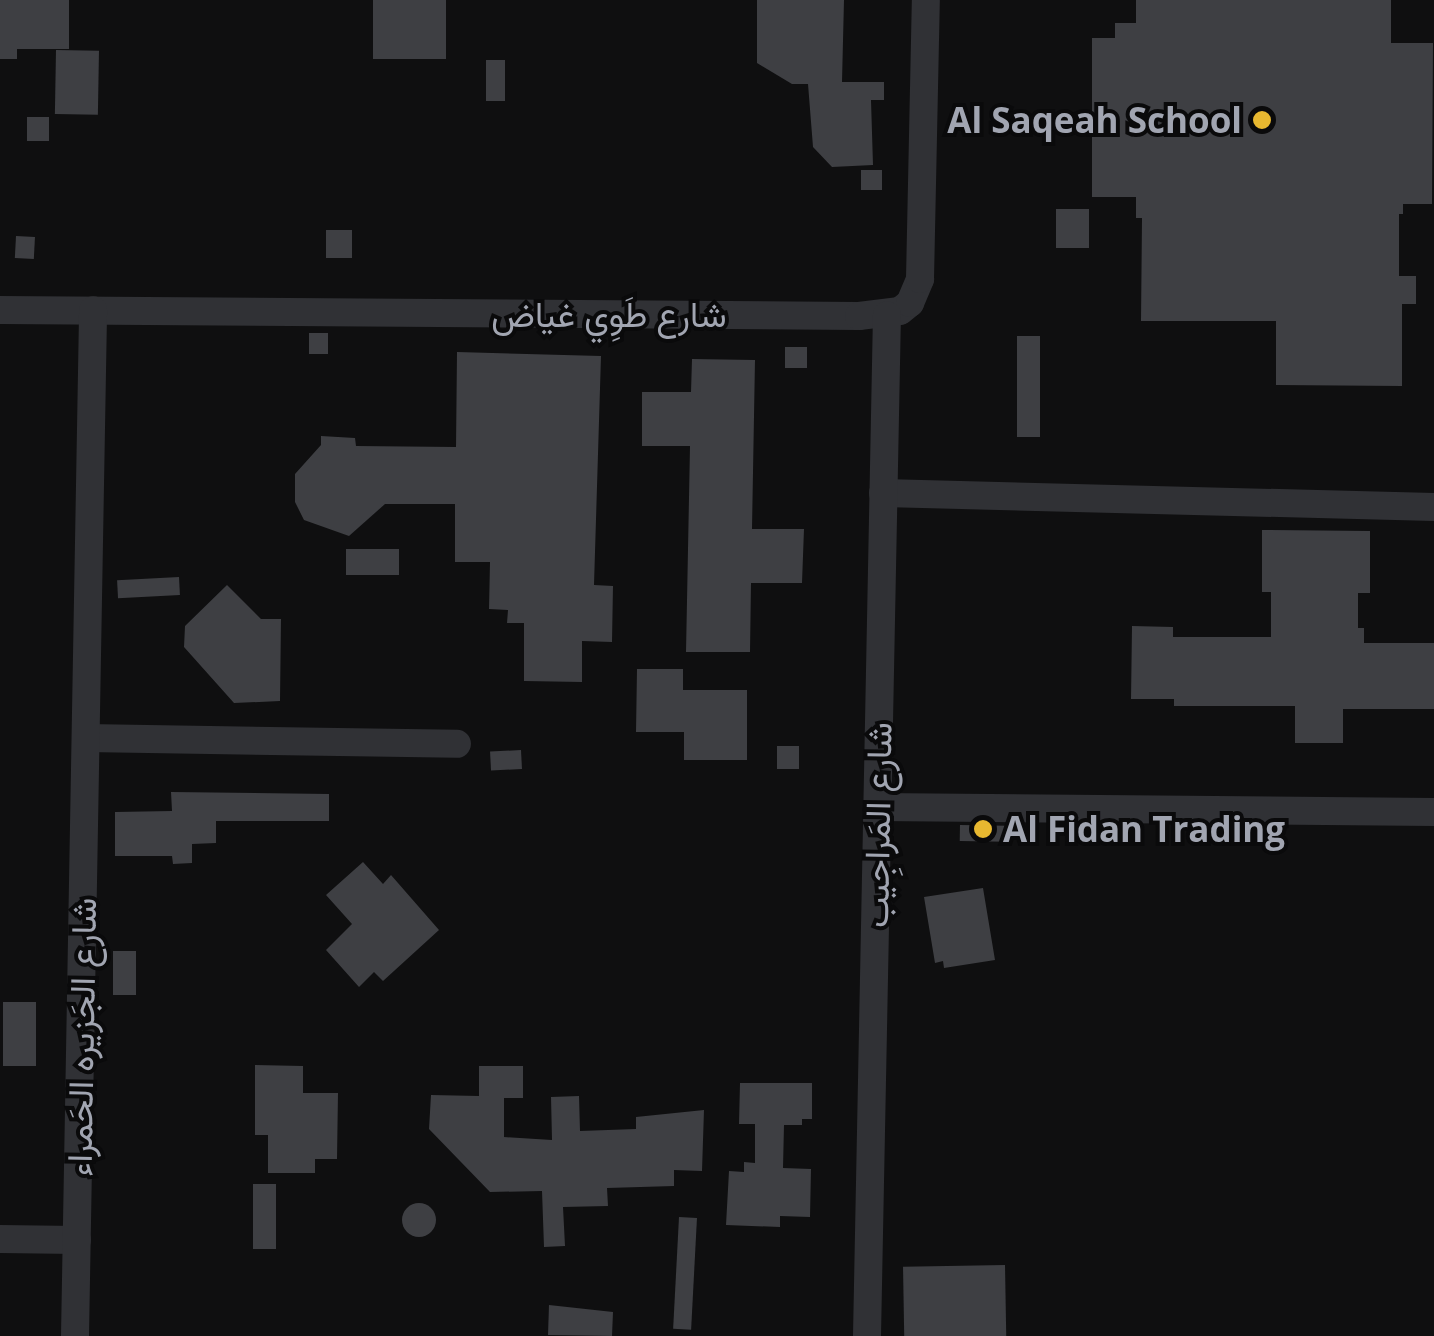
<!DOCTYPE html>
<html>
<head>
<meta charset="utf-8">
<style>
	body { margin:0 }
	#map { position:relative; width:1434px; height:1336px; overflow:hidden; background:#0f0f10; font-family:"Open Sans",Vazirmatn,sans-serif }
	div>[style] { position:absolute }
	[style*='--x'] { left:calc(var(--x)*1px); top:calc(var(--y)*1px); width:calc(var(--w)*1px); rotate:calc(var(--a)*1deg) }
	.building>* { inset:0; background:#3e3f43; transform-origin:0 0 }
	.round { border-radius:50% }
	.street>* { height:28px; margin:-14px; padding:0 14px; transform-origin:14px; border-radius:14px; background:#303135 }
	.dots>* { width:28px; height:28px; translate:-50% -50%; box-sizing:border-box; border:5px solid #0a0a0b; border-radius:50% }
	span { translate:-50% -50%; white-space:nowrap; text-align:center; line-height:1.15; -webkit-text-stroke:8px #0a0a0b; paint-order:stroke }
	.poi-label { font-size:35px; color:#a1a5b1; font-weight:700 }
	.right { translate:-100% -50%; text-align:right }
	.left { translate:0 -50%; text-align:left }
	.street-label { font-size:35px; color:#a1a5b1 }
</style>
</head>
<body>
<div id="map">
	<div class="building">
		<i style="clip-path:polygon(0 0,69px 0,69px 49px,17px 49px,17px 59px,0 59px)"></i>
		<i style="left:373px;top:0;width:73px;height:59px"></i>
		<i style="clip-path:polygon(757px 0,844px 0,842px 82px,884px 82px,884px 100px,871px 100px,873px 165px,832px 167px,813px 147px,808px 84px,792px 84px,757px 63px)"></i>
		<i style="clip-path:polygon(1136px 0,1391px 0,1391px 43px,1433px 43px,1432px 204px,1403px 204px,1403px 214px,1399px 214px,1399px 276px,1416px 276px,1416px 304px,1402px 304px,1402px 386px,1276px 385px,1276px 321px,1141px 321px,1142px 218px,1136px 218px,1136px 197px,1092px 197px,1092px 38px,1115px 38px,1115px 23px,1136px 23px)"></i>
		<i style="left:56px;top:50px;width:43px;height:64px;rotate:1deg"></i>
		<i style="left:486px;top:60px;width:19px;height:41px"></i>
		<i style="left:27px;top:117px;width:22px;height:24px"></i>
		<i style="left:861px;top:170px;width:21px;height:20px"></i>
		<i style="left:1056px;top:209px;width:33px;height:39px"></i>
		<i style="left:326px;top:230px;width:26px;height:28px"></i>
		<i style="left:16px;top:236px;width:19px;height:22px;rotate:3deg"></i>
		<i style="left:309px;top:333px;width:19px;height:21px"></i>
		<i style="left:1017px;top:336px;width:23px;height:101px"></i>
		<i style="left:785px;top:347px;width:22px;height:21px"></i>
		<i style="clip-path:polygon(457px 352px,601px 356px,594px 585px,613px 586px,612px 642px,582px 641px,582px 682px,524px 681px,524px 623px,507px 623px,508px 610px,489px 609px,490px 562px,455px 562px,455px 504px,385px 504px,349px 536px,304px 520px,295px 502px,295px 474px,321px 445px,321px 436px,355px 438px,356px 446px,456px 447px)"></i>
		<i style="clip-path:polygon(692px 359px,755px 360px,752px 529px,804px 529px,802px 583px,751px 583px,750px 652px,686px 652px,690px 446px,642px 446px,642px 392px,691px 392px)"></i>
		<i style="clip-path:polygon(1262px 530px,1370px 531px,1370px 593px,1358px 593px,1358px 628px,1364px 628px,1364px 643px,1434px 643px,1434px 709px,1343px 709px,1343px 743px,1295px 743px,1295px 706px,1174px 706px,1174px 699px,1131px 699px,1132px 626px,1173px 627px,1173px 637px,1271px 637px,1271px 592px,1262px 592px)"></i>
		<i style="left:346px;top:549px;width:53px;height:26px"></i>
		<i style="left:179px;top:577px;width:18px;height:62px;rotate:87deg"></i>
		<i style="clip-path:polygon(227px 585px,261px 619px,281px 619px,280px 701px,234px 703px,184px 647px,185px 626px)"></i>
		<i style="clip-path:polygon(637px 669px,683px 669px,683px 690px,747px 690px,747px 760px,684px 760px,684px 732px,636px 732px)"></i>
		<i style="left:777px;top:746px;width:22px;height:23px"></i>
		<i style="left:521px;top:750px;width:19px;height:31px;rotate:87deg"></i>
		<i style="clip-path:polygon(171px 792px,329px 794px,329px 821px,216px 821px,216px 843px,192px 844px,192px 863px,173px 864px,172px 856px,115px 856px,115px 812px,172px 811px)"></i>
		<i style="left:960px;top:825px;width:46px;height:16px;rotate:1deg"></i>
		<i style="clip-path:polygon(363px 862px,383px 884px,391px 875px,439px 930px,383px 981px,374px 972px,359px 987px,326px 950px,352px 924px,326px 895px)"></i>
		<i style="clip-path:polygon(983px 888px,995px 960px,944px 968px,943px 961px,935px 963px,924px 897px)"></i>
		<i style="left:113px;top:951px;width:23px;height:44px"></i>
		<i style="left:3px;top:1002px;width:33px;height:64px"></i>
		<i style="clip-path:polygon(255px 1065px,303px 1066px,303px 1093px,338px 1093px,337px 1159px,315px 1159px,315px 1173px,268px 1173px,268px 1135px,255px 1135px)"></i>
		<i style="clip-path:polygon(479px 1066px,523px 1066px,523px 1098px,504px 1098px,504px 1137px,552px 1140px,551px 1097px,579px 1096px,580px 1131px,636px 1129px,636px 1117px,704px 1110px,702px 1171px,674px 1170px,674px 1186px,607px 1188px,608px 1206px,563px 1207px,565px 1246px,544px 1247px,542px 1191px,490px 1192px,429px 1129px,431px 1095px,479px 1096px)"></i>
		<i style="clip-path:polygon(740px 1083px,812px 1083px,812px 1119px,802px 1119px,802px 1125px,784px 1125px,783px 1168px,811px 1169px,810px 1217px,780px 1216px,780px 1227px,726px 1225px,729px 1171px,744px 1172px,744px 1162px,755px 1163px,755px 1124px,739px 1124px)"></i>
		<i style="left:253px;top:1184px;width:23px;height:65px"></i>
		<i class="round" style="left:402px;top:1203px;width:34px;height:34px"></i>
		<i style="left:679px;top:1217px;width:18px;height:112px;rotate:3deg"></i>
		<i style="left:1005px;top:1265px;width:71px;height:102px;rotate:89deg"></i>
		<i style="clip-path:polygon(549px 1305px,613px 1312px,612px 1336px,548px 1335px)"></i>
	</div>
	<div class="street">
		<i style="--x:0;--y:310;--w:859;--a:0.4"></i>
		<i style="--x:859;--y:316;--w:41;--a:-7"></i>
		<i style="--x:900;--y:311;--w:13;--a:-39"></i>
		<i style="--x:910;--y:303;--w:26;--a:-67"></i>
		<i style="--x:920;--y:279;--w:279;--a:-88.8"></i>
		<i style="--x:883;--y:493;--w:551;--a:1.46"></i>
		<i style="--x:86;--y:738;--w:371;--a:0.9"></i>
		<i style="--x:877;--y:807;--w:557;--a:0.51"></i>
		<i style="--x:0;--y:1239;--w:77;--a:0.7"></i>
		<i style="--x:75;--y:1336;--w:1026;--a:-88.99"></i>
		<i style="--x:867;--y:1336;--w:1021;--a:-88.88"></i>
	</div>
	<div class="dots">
		<i style="left:1262px;top:120px;background:#e8b830"></i>
		<i style="left:983px;top:829px;background:#e8b830"></i>
	</div>
	<div class="poi-label">
		<span class="right" style="left:1242px;top:120px">Al Saqeah School</span>
		<span class="left" style="left:1003px;top:829px">Al Fidan Trading</span>
	</div>
	<div class="street-label">
		<span style="left:609px;top:314px">شارع طَوِي غياض</span>
		<span style="left:877px;top:825px;rotate:-89deg">شارع المَراجِيب</span>
		<span style="left:81px;top:1037px;rotate:-89deg">شارع الجَزيره الحَمراء</span>
	</div>
</div>
</body>
</html>
